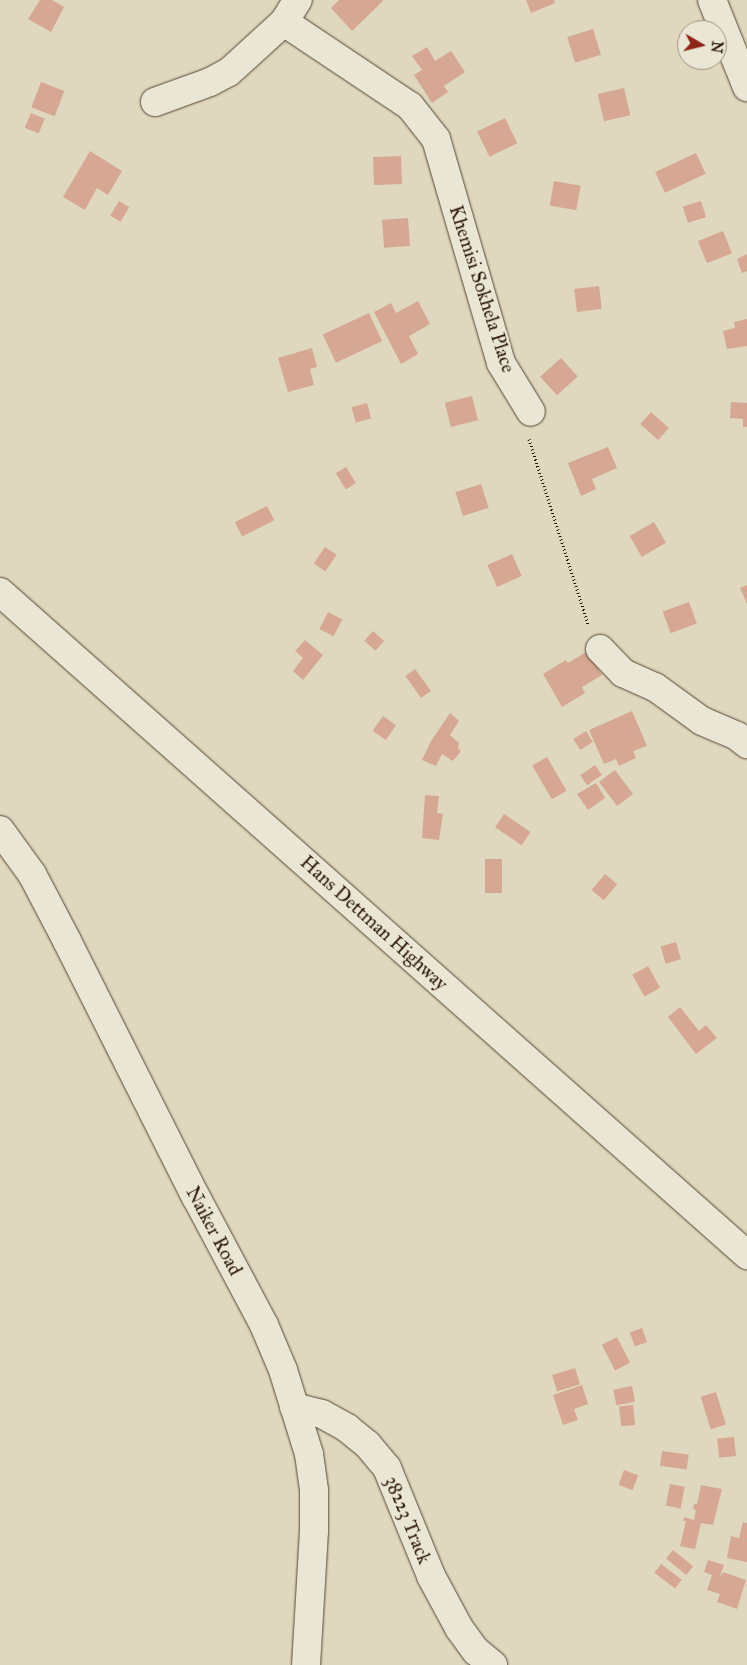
<!DOCTYPE html>
<html>
<head>
<meta charset="utf-8">
<style>
	body { margin:0 }
	#map { position:relative; width:747px; height:1665px; overflow:hidden; background:#dfd8be; font-family:"IM FELL Great Primer",serif }
	div>[style] { position:absolute }
	[style*='--x'] { left:calc(var(--x)*1px); top:calc(var(--y)*1px); width:calc(var(--w)*1px); rotate:calc(var(--a)*1deg) }
	.building>* { inset:0; background:#d6a792; transform-origin:0 0 }
	.path>* { height:3px; margin-top:-1.5px; transform-origin:0; background:repeating-linear-gradient(90deg,#291404 0 1px,transparent 0 3.5px) }
	.roads { filter:drop-shadow(0 0 1px #564532) drop-shadow(0 0 1px #564532) }
	.minor>* { height:28px; margin:-14px; padding:0 14px; transform-origin:14px; border-radius:14px; background:#eae6d5 }
	span { translate:-50% -50%; white-space:nowrap; text-align:center; line-height:1.15; -webkit-text-stroke:4.5px #eae6d5; paint-order:stroke }
	.street-label { font-size:19px; color:#291404 }
	.north { position:absolute; left:677px; top:20px; width:50px; height:50px; box-sizing:border-box; background:#eae6d5; border:1px solid #9d9281; border-radius:50%; rotate:98deg; font-size:14px; font-weight:700; line-height:20px; text-align:center; color:#291404 }
	.north::after { content:''; display:block; margin:auto; width:18px; height:22px; background:#8f2418; clip-path:polygon(50% 0,100% 100%,50% 72%,0 100%) }
</style>
</head>
<body>
<div id="map">
	<div class="building">
		<i style="clip-path:polygon(40px 0,52px 0,64px 7px,51px 32px,28px 19px)"></i>
		<i style="clip-path:polygon(339px 0,382px 0,383px 1px,352px 31px,331px 8px)"></i>
		<i style="clip-path:polygon(526px 0,554px 0,555px 3px,531px 13px)"></i>
		<i style="left:593px;top:29px;width:27px;height:27px;rotate:73deg"></i>
		<i style="clip-path:polygon(427px 47px,435px 61px,451px 51px,465px 72px,444px 86px,448px 92px,432px 103px,414px 75px,422px 70px,412px 56px)"></i>
		<i style="left:41px;top:82px;width:25px;height:27px;rotate:21deg"></i>
		<i style="left:624px;top:88px;width:28px;height:27px;rotate:77deg"></i>
		<i style="left:31px;top:113px;width:15px;height:16px;rotate:23deg"></i>
		<i style="left:505px;top:118px;width:28px;height:31px;rotate:64deg"></i>
		<i style="clip-path:polygon(90px 151px,122px 171px,108px 195px,97px 188px,85px 210px,63px 197px)"></i>
		<i style="left:696px;top:153px;width:23px;height:45px;rotate:65deg"></i>
		<i style="left:401px;top:156px;width:28px;height:28px;rotate:88deg"></i>
		<i style="left:554px;top:181px;width:27px;height:25px;rotate:10deg"></i>
		<i style="left:119px;top:201px;width:12px;height:17px;rotate:31deg"></i>
		<i style="left:701px;top:201px;width:17px;height:19px;rotate:73deg"></i>
		<i style="left:408px;top:218px;width:28px;height:26px;rotate:86deg"></i>
		<i style="left:723px;top:231px;width:24px;height:27px;rotate:68deg"></i>
		<i style="clip-path:polygon(747px 254px,747px 271px,742px 273px,737px 259px)"></i>
		<i style="left:599px;top:286px;width:23px;height:25px;rotate:83deg"></i>
		<i style="clip-path:polygon(418px 301px,430px 324px,409px 336px,418px 354px,401px 364px,374px 312px,391px 303px,396px 313px)"></i>
		<i style="left:369px;top:313px;width:31px;height:51px;rotate:65deg"></i>
		<i style="clip-path:polygon(747px 319px,747px 346px,727px 349px,723px 331px,735px 328px,734px 322px)"></i>
		<i style="clip-path:polygon(312px 348px,317px 367px,310px 369px,314px 385px,288px 392px,278px 358px)"></i>
		<i style="left:561px;top:358px;width:25px;height:28px;rotate:48deg"></i>
		<i style="left:472px;top:396px;width:25px;height:28px;rotate:76deg"></i>
		<i style="clip-path:polygon(731px 402px,747px 403px,747px 427px,743px 427px,743px 419px,730px 418px)"></i>
		<i style="left:367px;top:403px;width:16px;height:16px;rotate:75deg"></i>
		<i style="left:651px;top:412px;width:24px;height:16px;rotate:42deg"></i>
		<i style="clip-path:polygon(608px 447px,617px 468px,592px 479px,596px 489px,581px 496px,568px 463px)"></i>
		<i style="left:346px;top:467px;width:19px;height:12px;rotate:58deg"></i>
		<i style="left:481px;top:484px;width:25px;height:27px;rotate:72deg"></i>
		<i style="left:267px;top:506px;width:16px;height:36px;rotate:63deg"></i>
		<i style="left:654px;top:522px;width:24px;height:28px;rotate:60deg"></i>
		<i style="left:325px;top:547px;width:14px;height:20px;rotate:34deg"></i>
		<i style="left:512px;top:554px;width:24px;height:27px;rotate:66deg"></i>
		<i style="clip-path:polygon(747px 585px,747px 604px,740px 588px)"></i>
		<i style="left:689px;top:602px;width:23px;height:28px;rotate:70deg"></i>
		<i style="left:328px;top:612px;width:16px;height:19px;rotate:27deg"></i>
		<i style="left:373px;top:631px;width:15px;height:13px;rotate:42deg"></i>
		<i style="clip-path:polygon(305px 640px,323px 655px,303px 680px,293px 671px,303px 658px,295px 651px)"></i>
		<i style="clip-path:polygon(588px 651px,602px 675px,582px 687px,585px 693px,562px 707px,543px 674px,566px 660px,568px 663px)"></i>
		<i style="left:415px;top:669px;width:27px;height:12px;rotate:54deg"></i>
		<i style="clip-path:polygon(632px 711px,647px 746px,633px 751px,636px 758px,619px 766px,616px 759px,604px 764px,589px 730px)"></i>
		<i style="clip-path:polygon(450px 713px,459px 721px,450px 735px,459px 743px,458px 748px,461px 751px,453px 761px,442px 754px,436px 766px,422px 760px,431px 741px)"></i>
		<i style="left:383px;top:716px;width:16px;height:18px;rotate:35deg"></i>
		<i style="left:586px;top:731px;width:13px;height:15px;rotate:58deg"></i>
		<i style="left:547px;top:757px;width:39px;height:17px;rotate:60deg"></i>
		<i style="left:595px;top:765px;width:12px;height:18px;rotate:55deg"></i>
		<i style="left:615px;top:770px;width:30px;height:20px;rotate:53deg"></i>
		<i style="clip-path:polygon(596px 783px,605px 798px,588px 810px,577px 794px)"></i>
		<i style="clip-path:polygon(425px 795px,439px 796px,437px 813px,443px 814px,439px 840px,422px 838px)"></i>
		<i style="left:504px;top:814px;width:32px;height:16px;rotate:34deg"></i>
		<i style="left:485px;top:859px;width:17px;height:34px"></i>
		<i style="left:605px;top:874px;width:16px;height:21px;rotate:40deg"></i>
		<i style="left:676px;top:942px;width:18px;height:16px;rotate:74deg"></i>
		<i style="left:648px;top:966px;width:25px;height:18px;rotate:61deg"></i>
		<i style="clip-path:polygon(680px 1007px,699px 1031px,706px 1025px,717px 1038px,696px 1054px,668px 1017px)"></i>
		<i style="left:642px;top:1328px;width:15px;height:13px;rotate:70deg"></i>
		<i style="left:617px;top:1337px;width:29px;height:17px;rotate:63deg"></i>
		<i style="left:575px;top:1368px;width:17px;height:24px;rotate:73deg"></i>
		<i style="clip-path:polygon(582px 1385px,588px 1404px,574px 1409px,578px 1420px,563px 1425px,553px 1395px)"></i>
		<i style="left:632px;top:1386px;width:16px;height:19px;rotate:79deg"></i>
		<i style="left:716px;top:1392px;width:34px;height:16px;rotate:73deg"></i>
		<i style="left:633px;top:1405px;width:20px;height:14px;rotate:84deg"></i>
		<i style="left:734px;top:1437px;width:19px;height:17px;rotate:84deg"></i>
		<i style="left:662px;top:1451px;width:27px;height:15px;rotate:8deg"></i>
		<i style="left:624px;top:1470px;width:15px;height:16px;rotate:20deg"></i>
		<i style="left:670px;top:1484px;width:15px;height:22px;rotate:11deg"></i>
		<i style="clip-path:polygon(701px 1485px,722px 1489px,713px 1525px,701px 1523px,695px 1549px,680px 1546px,686px 1521px,683px 1521px,684px 1517px,694px 1520px,696px 1510px,693px 1509px,694px 1504px,697px 1504px)"></i>
		<i style="clip-path:polygon(743px 1522px,747px 1523px,747px 1562px,727px 1558px,731px 1536px,739px 1538px)"></i>
		<i style="left:673px;top:1550px;width:26px;height:11px;rotate:39deg"></i>
		<i style="clip-path:polygon(708px 1560px,724px 1565px,719px 1579px,723px 1572px,746px 1580px,737px 1609px,717px 1602px,720px 1594px,707px 1590px,712px 1575px,704px 1572px)"></i>
		<i style="left:661px;top:1564px;width:26px;height:11px;rotate:37deg"></i>
	</div>
	<div class="path">
		<i style="--x:529;--y:439;--w:194;--a:72.3"></i>
	</div>
	<div class="roads">
		<div class="minor">
			<i style="--x:712;--y:0;--w:94;--a:68.1"></i>
			<i style="--x:284;--y:22;--w:151;--a:33.7"></i>
			<i style="--x:410;--y:106;--w:42;--a:51.8"></i>
			<i style="--x:436;--y:139;--w:233;--a:73.8"></i>
			<i style="--x:501;--y:363;--w:57;--a:58.5"></i>
			<i style="--x:155;--y:102;--w:59;--a:-20"></i>
			<i style="--x:210;--y:82;--w:21;--a:-28"></i>
			<i style="--x:229;--y:72;--w:74;--a:-42.3"></i>
			<i style="--x:284;--y:22;--w:26;--a:-58"></i>
			<i style="--x:0;--y:592;--w:999;--a:41.59"></i>
			<i style="--x:600;--y:649;--w:33;--a:46"></i>
			<i style="--x:623;--y:673;--w:35;--a:24"></i>
			<i style="--x:655;--y:687;--w:58;--a:35.9"></i>
			<i style="--x:702;--y:721;--w:38;--a:23"></i>
			<i style="--x:737;--y:736;--w:13;--a:39"></i>
			<i style="--x:0;--y:830;--w:54;--a:54"></i>
			<i style="--x:32;--y:874;--w:76;--a:62.4"></i>
			<i style="--x:67;--y:941;--w:287;--a:63.3"></i>
			<i style="--x:196;--y:1197;--w:145;--a:62"></i>
			<i style="--x:264;--y:1325;--w:49;--a:67.1"></i>
			<i style="--x:283;--y:1370;--w:88;--a:72.8"></i>
			<i style="--x:309;--y:1454;--w:37;--a:82"></i>
			<i style="--x:314;--y:1491;--w:40;--a:90"></i>
			<i style="--x:314;--y:1531;--w:134;--a:93.4"></i>
			<i style="--x:294;--y:1407;--w:29;--a:14"></i>
			<i style="--x:322;--y:1414;--w:29;--a:29"></i>
			<i style="--x:347;--y:1428;--w:26;--a:39"></i>
			<i style="--x:367;--y:1444;--w:31;--a:50"></i>
			<i style="--x:387;--y:1468;--w:117;--a:67.8"></i>
			<i style="--x:431;--y:1576;--w:59;--a:61.7"></i>
			<i style="--x:459;--y:1628;--w:29;--a:54"></i>
			<i style="--x:476;--y:1651;--w:22;--a:39"></i>
		</div>
	</div>
	<div class="street-label">
		<span style="left:482px;top:289px;rotate:72deg">Khemisi Sokhela Place</span>
		<span style="left:374px;top:923px;rotate:42deg">Hans Dettman Highway</span>
		<span style="left:214px;top:1231px;rotate:62deg">Naiker Road</span>
		<span style="left:408px;top:1520px;rotate:68deg">38223 Track</span>
	</div>
	<div class="north">N</div>
</div>
</body>
</html>
